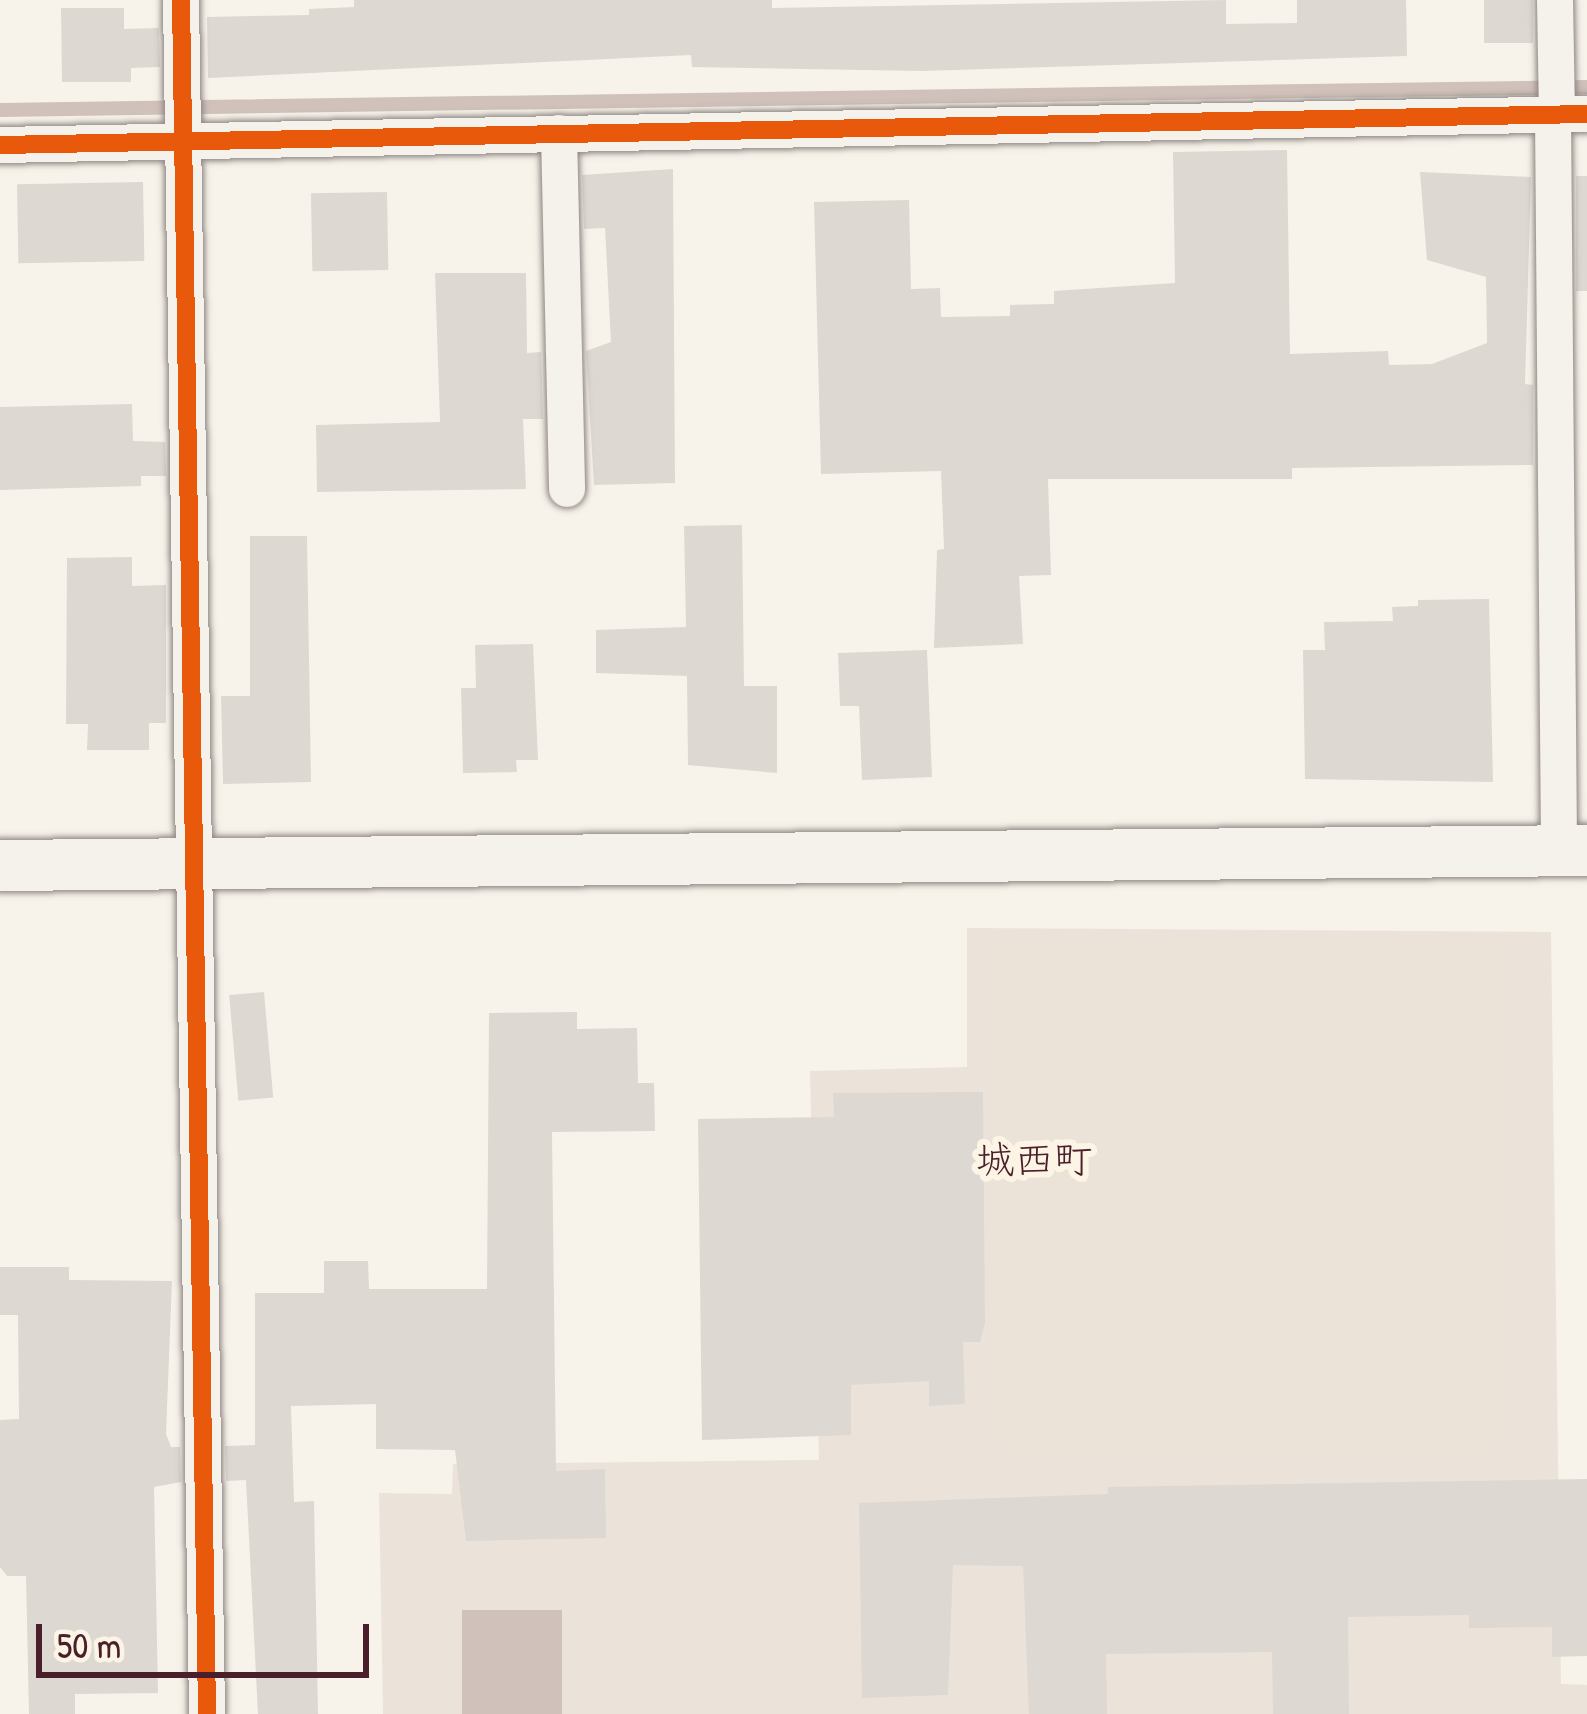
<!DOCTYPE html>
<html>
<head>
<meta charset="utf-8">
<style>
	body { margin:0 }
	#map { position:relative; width:1587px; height:1714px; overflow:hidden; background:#f7f3ea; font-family:"Patrick Hand","Klee One",sans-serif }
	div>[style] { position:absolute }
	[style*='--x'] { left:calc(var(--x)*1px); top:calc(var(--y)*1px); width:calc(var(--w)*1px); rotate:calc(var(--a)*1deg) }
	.built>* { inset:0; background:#ebe3d9 }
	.green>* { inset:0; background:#ebe2d8; transform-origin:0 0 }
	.water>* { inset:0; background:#d0c1ba; transform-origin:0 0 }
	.stream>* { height:14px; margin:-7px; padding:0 7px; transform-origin:7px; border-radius:7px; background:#d0c1ba }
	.building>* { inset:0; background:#ddd8d2; transform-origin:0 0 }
	.roads { filter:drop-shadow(0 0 3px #908684) drop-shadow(0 0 3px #908684) }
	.street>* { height:36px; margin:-18px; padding:0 18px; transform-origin:18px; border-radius:18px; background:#f5f2ec }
	.secondary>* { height:51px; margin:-25.5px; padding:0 25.5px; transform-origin:25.5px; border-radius:25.5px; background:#f5f2ec }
	.cycleway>* { height:18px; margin:-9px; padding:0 9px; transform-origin:9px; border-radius:9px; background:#e8590c }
	span { translate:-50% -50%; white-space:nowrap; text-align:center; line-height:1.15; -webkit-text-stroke:12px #fcf5e5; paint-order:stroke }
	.neighbourhood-label { font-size:39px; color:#4a1f2b }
	.scale { position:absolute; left:36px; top:1624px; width:333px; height:54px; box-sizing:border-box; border:6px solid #4a1f2b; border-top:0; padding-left:15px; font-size:36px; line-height:42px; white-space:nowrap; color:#4a1f2b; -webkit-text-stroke:9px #fcf5e5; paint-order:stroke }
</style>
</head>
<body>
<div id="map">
	<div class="built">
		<i style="clip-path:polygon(967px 928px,1551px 932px,1561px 1684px,1587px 1685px,1587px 1714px,383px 1714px,379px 1493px,452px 1494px,453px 1464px,819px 1460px,810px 1071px,967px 1067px)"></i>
	</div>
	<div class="green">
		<i style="left:1501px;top:938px;width:511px;height:501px;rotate:90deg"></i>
	</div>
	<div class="water">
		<i style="left:462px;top:1610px;width:100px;height:104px"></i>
	</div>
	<div class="stream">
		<i style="--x:0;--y:110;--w:1587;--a:-0.83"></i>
	</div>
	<div class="building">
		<i style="clip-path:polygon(354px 0,772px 0,772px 8px,1226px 0,1226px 24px,1297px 23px,1297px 0,1406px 0,1407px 56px,922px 71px,692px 67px,691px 55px,208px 78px,207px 17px,309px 15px,309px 9px,354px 7px)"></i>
		<i style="left:1484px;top:0;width:49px;height:43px"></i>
		<i style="clip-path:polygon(61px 8px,124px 8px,124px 29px,159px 28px,160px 67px,131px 68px,131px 82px,62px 82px)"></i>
		<i style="clip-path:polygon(1287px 150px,1290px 354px,1388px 351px,1389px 365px,1432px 364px,1487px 343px,1486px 277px,1427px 260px,1420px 172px,1531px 177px,1525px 384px,1533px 385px,1533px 465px,1292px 468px,1292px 479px,1048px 479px,1051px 575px,1019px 576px,1023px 644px,934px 648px,937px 550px,944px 549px,941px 471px,821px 474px,814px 202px,909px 200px,911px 289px,940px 288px,941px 317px,1010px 316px,1010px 305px,1054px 304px,1054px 291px,1175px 283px,1173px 152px)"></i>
		<i style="clip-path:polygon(673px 169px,675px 483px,594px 485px,586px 351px,611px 342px,605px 228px,584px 229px,582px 175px)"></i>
		<i style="left:1576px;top:176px;width:11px;height:115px"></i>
		<i style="left:143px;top:182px;width:79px;height:126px;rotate:89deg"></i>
		<i style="left:387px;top:192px;width:78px;height:76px;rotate:89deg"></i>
		<i style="clip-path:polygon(435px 273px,526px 273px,527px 353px,541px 352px,543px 419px,523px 419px,526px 489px,317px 492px,316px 425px,440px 422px)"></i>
		<i style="clip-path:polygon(132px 404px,133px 441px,165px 442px,166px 476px,141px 476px,141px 486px,0 490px,0 407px)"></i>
		<i style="clip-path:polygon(742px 525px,744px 686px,777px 686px,777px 773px,688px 765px,687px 676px,596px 673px,596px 630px,686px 627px,684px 526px)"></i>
		<i style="clip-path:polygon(250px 536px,307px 536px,311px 782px,223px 784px,221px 696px,250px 696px)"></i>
		<i style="clip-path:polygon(132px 557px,132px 586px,166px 585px,166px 723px,149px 723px,149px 750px,87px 750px,88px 724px,66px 724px,67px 558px)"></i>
		<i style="clip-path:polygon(1489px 599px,1493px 782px,1305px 779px,1303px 650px,1325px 650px,1324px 622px,1393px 621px,1392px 607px,1418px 606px,1418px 600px)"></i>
		<i style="clip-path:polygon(533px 644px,538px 760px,516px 760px,517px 772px,463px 773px,461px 688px,476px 688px,475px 645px)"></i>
		<i style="clip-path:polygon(927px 650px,932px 777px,862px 780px,859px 706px,840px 706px,838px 653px)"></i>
		<i style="left:264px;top:992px;width:106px;height:35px;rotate:85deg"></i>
		<i style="clip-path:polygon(577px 1012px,577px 1029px,637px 1028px,638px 1083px,654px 1083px,655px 1131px,552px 1132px,556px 1471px,605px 1469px,606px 1538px,466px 1541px,455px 1450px,376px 1449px,376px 1404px,291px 1406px,294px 1502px,314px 1501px,318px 1714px,258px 1714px,246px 1480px,226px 1481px,225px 1446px,255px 1445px,255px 1293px,324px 1293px,324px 1261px,368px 1261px,369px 1289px,487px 1289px,489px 1013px)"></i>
		<i style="clip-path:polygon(983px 1092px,985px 1323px,980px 1342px,963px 1342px,965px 1404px,929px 1406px,929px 1381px,851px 1385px,851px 1435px,702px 1440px,698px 1119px,834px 1117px,833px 1093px)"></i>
		<i style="clip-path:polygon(0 1267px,69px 1267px,69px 1280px,172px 1281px,166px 1434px,171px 1447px,180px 1447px,181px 1482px,154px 1487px,158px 1693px,75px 1694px,75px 1714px,29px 1714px,26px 1576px,7px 1576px,0 1567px,0 1420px,19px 1419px,18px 1315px,0 1315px)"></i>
		<i style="clip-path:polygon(1587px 1479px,1587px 1656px,1552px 1657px,1552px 1627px,1469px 1628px,1469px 1615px,1348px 1617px,1349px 1714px,1273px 1714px,1272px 1652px,1106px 1654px,1107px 1714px,1029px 1714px,1023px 1566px,953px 1565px,948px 1695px,862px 1698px,859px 1503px,1108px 1494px,1108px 1487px)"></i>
	</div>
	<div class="roads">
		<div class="street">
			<i style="--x:181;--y:0;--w:1714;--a:89.13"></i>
			<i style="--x:1555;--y:0;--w:114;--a:89"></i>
			<i style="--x:1553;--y:114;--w:736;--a:89.53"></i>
			<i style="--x:559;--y:133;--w:356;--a:88.7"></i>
			<i style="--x:0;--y:145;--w:1587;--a:-1.12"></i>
		</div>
		<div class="secondary">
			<i style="--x:0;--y:865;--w:1587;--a:-0.54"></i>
		</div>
	</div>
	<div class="cycleway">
		<i style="--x:181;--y:0;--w:1714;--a:89.13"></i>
		<i style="--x:0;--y:145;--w:1587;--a:-1.12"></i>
	</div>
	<div class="neighbourhood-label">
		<span style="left:1034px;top:1159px">城西町</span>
	</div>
	<div class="scale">50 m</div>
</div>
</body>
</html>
